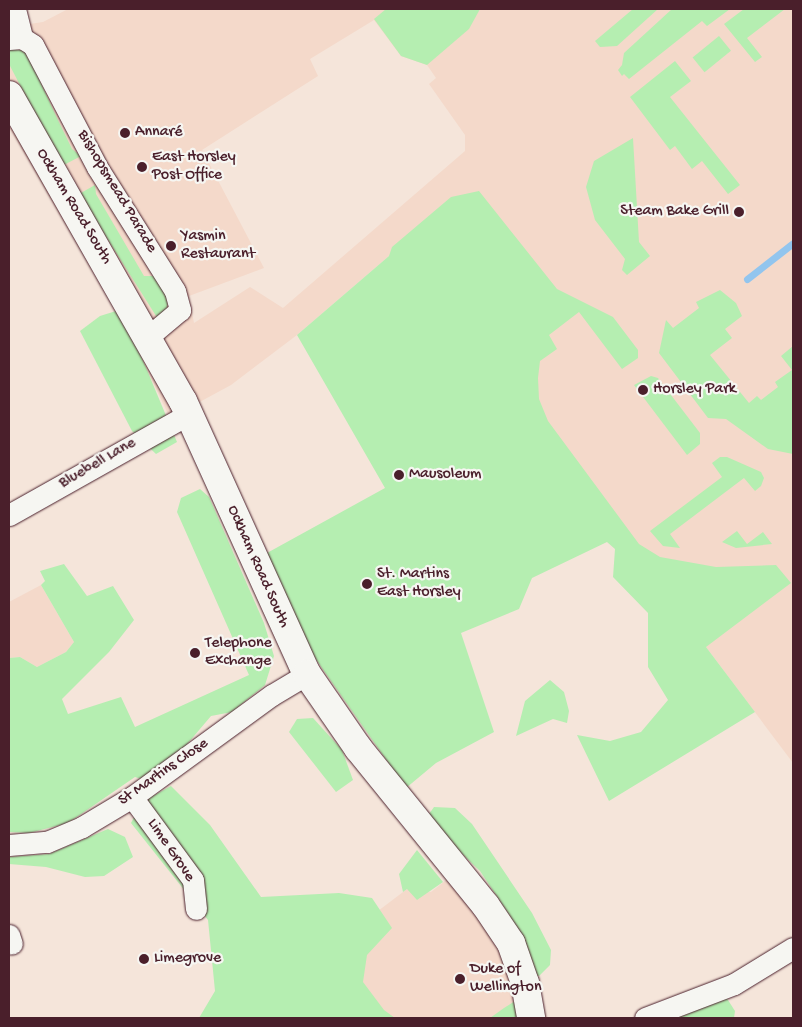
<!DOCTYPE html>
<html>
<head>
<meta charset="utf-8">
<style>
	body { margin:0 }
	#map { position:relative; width:802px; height:1027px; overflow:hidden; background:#f5e5da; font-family:"Gochi Hand",sans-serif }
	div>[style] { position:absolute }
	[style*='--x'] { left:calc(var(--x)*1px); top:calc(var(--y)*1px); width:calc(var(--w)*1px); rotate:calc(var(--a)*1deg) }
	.built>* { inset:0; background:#f4d9ca }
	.green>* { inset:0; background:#b5eeb1; transform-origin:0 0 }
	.stream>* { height:7px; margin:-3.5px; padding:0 3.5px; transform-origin:3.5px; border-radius:3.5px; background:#92c5ee }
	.roads { filter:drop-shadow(0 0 1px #4a1f2b) drop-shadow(0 0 1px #4a1f2b) }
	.street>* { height:21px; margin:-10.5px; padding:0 10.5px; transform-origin:10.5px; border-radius:10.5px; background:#f6f6f2 }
	.secondary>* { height:28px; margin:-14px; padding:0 14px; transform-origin:14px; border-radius:14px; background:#f6f6f2 }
	.dots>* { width:14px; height:14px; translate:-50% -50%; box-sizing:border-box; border:2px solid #f6f6f2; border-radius:50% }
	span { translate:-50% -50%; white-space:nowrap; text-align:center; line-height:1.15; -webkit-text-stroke:4.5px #f6f6f2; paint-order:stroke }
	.poi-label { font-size:16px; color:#4a1f2b }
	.left { translate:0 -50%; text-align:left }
	.right { translate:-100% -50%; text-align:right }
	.street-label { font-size:16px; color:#4a1f2b }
	.frame { position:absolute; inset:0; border:10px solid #4a1f2b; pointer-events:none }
</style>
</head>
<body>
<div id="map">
	<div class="built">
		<i style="clip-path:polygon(evenodd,68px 9px,793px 9px,793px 763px,706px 647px,642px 571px,606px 541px,389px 256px,297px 335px,231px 385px,170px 418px,133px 341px,9px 127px,9px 27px,43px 22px,68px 9px,374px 20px,401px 56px,427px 65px,436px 78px,429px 84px,465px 135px,465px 151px,283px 308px,250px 287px,194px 323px,189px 296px,264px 268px,202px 150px,318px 76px,310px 59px,374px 20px)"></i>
		<i style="clip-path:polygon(41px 585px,74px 642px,66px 652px,37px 667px,20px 657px,9px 658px,9px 602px)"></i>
		<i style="clip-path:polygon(450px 877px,488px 920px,513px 971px,518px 1018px,328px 1018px,378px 911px,407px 889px,431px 892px)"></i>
	</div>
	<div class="green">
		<i style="clip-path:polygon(386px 9px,480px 9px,469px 29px,427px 65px,401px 56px,374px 19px)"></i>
		<i style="clip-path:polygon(633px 9px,658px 9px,617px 46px,600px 47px,595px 41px)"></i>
		<i style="clip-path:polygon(672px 9px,730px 9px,707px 26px,702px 21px,629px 79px,624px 74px,622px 76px,618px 70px,622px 65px,624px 53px)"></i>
		<i style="clip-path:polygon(744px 9px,785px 9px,747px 38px,762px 57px,755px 62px,724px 24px)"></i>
		<i style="left:719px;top:36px;width:19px;height:34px;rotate:51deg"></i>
		<i style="clip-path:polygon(9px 49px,32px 51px,30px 59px,56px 116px,72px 149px,81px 156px,62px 166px,9px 64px)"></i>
		<i style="clip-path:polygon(675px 61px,691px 81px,670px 97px,740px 185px,728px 194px,702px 161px,692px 169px,675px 146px,670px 150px,630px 97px)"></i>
		<i style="clip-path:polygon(633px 138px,639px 242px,650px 256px,627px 275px,622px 270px,625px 259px,595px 220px,586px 187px,594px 161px)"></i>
		<i style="clip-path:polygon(95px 185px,96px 194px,144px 276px,157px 276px,169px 300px,165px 314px,158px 319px,79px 194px)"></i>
		<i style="clip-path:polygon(479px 191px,557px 289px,613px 317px,638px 350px,638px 358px,622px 369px,579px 312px,549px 335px,557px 349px,540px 361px,538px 378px,539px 399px,548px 421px,639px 544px,660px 557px,716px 567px,776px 565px,791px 583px,706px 647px,755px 712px,609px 801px,577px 735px,610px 741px,641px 732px,668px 700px,648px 667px,648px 613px,613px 577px,615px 549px,607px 542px,532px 578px,519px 609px,461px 633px,494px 732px,436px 763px,406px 788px,310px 651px,267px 553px,385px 488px,297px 335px,389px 256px,392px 247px,451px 197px)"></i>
		<i style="clip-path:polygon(720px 290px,736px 303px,742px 316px,725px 329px,732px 338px,710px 355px,749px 403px,757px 396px,761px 400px,778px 387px,775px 382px,792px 370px,781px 356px,793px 346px,793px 454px,768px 449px,726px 419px,708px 418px,659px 353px,666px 320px,673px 328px,699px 308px,696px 302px)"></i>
		<i style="clip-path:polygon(116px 311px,142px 358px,177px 442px,156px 454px,132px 431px,80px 331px,100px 316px)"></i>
		<i style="clip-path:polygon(651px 376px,658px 378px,700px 433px,700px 444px,687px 455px,634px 385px)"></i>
		<i style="clip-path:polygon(720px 457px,727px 457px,761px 472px,764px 478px,761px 486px,755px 491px,744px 478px,670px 534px,680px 548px,663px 546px,650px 531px,722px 477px,712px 463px)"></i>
		<i style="clip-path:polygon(200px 489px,209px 497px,264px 623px,274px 656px,265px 685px,232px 712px,211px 716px,183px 749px,141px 779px,135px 777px,68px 823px,29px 833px,9px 832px,9px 658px,20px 657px,37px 667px,66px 652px,74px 642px,41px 585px,45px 581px,40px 571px,64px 564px,87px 596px,113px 586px,134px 620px,109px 652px,62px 699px,68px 714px,121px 697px,135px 727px,249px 675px,177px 512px,181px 498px)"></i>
		<i style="clip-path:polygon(737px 531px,747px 544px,763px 532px,772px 544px,736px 548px,722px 542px)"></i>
		<i style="clip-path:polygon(550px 680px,564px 692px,569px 711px,567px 723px,553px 719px,516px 736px,525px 701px)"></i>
		<i style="clip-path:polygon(313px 718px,342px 750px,353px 780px,336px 792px,289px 732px,297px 719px)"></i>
		<i style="clip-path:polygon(171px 786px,210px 825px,261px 897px,339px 893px,372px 898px,392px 928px,367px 955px,363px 982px,384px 1010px,395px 1018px,199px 1018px,215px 991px,208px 920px,131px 823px,142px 802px)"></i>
		<i style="clip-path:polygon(434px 807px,455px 808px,472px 824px,532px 913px,551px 950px,550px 965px,539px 976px,531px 973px,510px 916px,480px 871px,435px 828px,429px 814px)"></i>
		<i style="clip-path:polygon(108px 829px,125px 837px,133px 857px,104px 876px,85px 877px,46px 867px,9px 864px,9px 857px,49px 854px)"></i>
		<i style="clip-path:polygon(417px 850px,443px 882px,417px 900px,407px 889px,403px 892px,399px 874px)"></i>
		<i style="clip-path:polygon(726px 997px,735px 1011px,734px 1018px,659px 1018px)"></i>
		<i style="clip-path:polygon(518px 999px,518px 1018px,490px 1018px,504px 1008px)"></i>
	</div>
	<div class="stream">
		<i style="--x:747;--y:279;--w:58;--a:-38"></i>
	</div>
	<div class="roads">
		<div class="street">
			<i style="--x:15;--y:9;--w:30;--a:76"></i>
			<i style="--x:9;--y:39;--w:13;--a:-4"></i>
			<i style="--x:22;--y:38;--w:13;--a:32"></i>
			<i style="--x:33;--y:45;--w:138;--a:62.3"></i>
			<i style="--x:97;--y:167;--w:146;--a:57.8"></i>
			<i style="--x:175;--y:291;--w:20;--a:75"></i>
			<i style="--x:180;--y:310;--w:40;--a:140"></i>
			<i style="--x:9;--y:515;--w:206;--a:-29.3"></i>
			<i style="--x:132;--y:797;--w:103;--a:53.7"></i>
			<i style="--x:193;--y:880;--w:29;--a:84"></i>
			<i style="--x:9;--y:845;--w:38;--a:-5"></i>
			<i style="--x:47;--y:842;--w:38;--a:-23"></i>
			<i style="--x:82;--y:827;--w:58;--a:-31"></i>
			<i style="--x:132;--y:797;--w:173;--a:-36.1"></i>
			<i style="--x:272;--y:695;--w:41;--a:-31"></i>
			<i style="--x:9;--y:935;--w:9;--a:72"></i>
			<i style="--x:645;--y:1018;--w:95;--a:-20.9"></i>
			<i style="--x:734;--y:984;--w:69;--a:-31.4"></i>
		</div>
		<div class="secondary">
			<i style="--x:9;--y:95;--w:352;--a:60.4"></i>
			<i style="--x:183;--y:401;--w:300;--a:65.6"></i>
			<i style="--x:307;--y:674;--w:90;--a:55.4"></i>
			<i style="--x:358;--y:748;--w:203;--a:51"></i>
			<i style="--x:486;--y:906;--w:45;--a:56"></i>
			<i style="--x:511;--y:943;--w:42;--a:70.7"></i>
			<i style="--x:525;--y:983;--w:36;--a:80"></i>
		</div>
	</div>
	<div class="dots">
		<i style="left:125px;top:133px;background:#4a1f2b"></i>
		<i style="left:142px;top:167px;background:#4a1f2b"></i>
		<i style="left:739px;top:212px;background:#4a1f2b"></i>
		<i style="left:171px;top:246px;background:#4a1f2b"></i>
		<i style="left:643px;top:390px;background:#4a1f2b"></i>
		<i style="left:399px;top:475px;background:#4a1f2b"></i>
		<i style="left:367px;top:584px;background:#4a1f2b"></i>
		<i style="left:195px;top:653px;background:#4a1f2b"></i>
		<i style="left:144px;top:959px;background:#4a1f2b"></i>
		<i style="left:460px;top:979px;background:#4a1f2b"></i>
	</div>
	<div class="poi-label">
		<span class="left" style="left:135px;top:133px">Annaré</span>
		<span class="left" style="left:152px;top:167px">East Horsley<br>Post Office</span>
		<span class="right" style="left:729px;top:212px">Steam Bake Grill</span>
		<span class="left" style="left:181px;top:246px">Yasmin<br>Restaurant</span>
		<span class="left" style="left:653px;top:390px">Horsley Park</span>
		<span class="left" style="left:409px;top:475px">Mausoleum</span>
		<span class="left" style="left:377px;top:584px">St. Martins<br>East Horsley</span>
		<span class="left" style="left:205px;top:653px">Telephone<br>Exchange</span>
		<span class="left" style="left:154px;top:959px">Limegrove</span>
		<span class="left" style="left:470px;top:979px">Duke of<br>Wellington</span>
	</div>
	<div class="street-label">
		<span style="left:116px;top:192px;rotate:59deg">Bishopsmead Parade</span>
		<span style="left:73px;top:207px;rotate:59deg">Ockham Road South</span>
		<span style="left:98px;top:464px;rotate:-30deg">Bluebell Lane</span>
		<span style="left:257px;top:567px;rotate:66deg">Ockham Road South</span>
		<span style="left:164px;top:773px;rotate:-35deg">St Martins Close</span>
		<span style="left:170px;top:851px;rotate:56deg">Lime Grove</span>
	</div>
	<div class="frame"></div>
</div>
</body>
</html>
